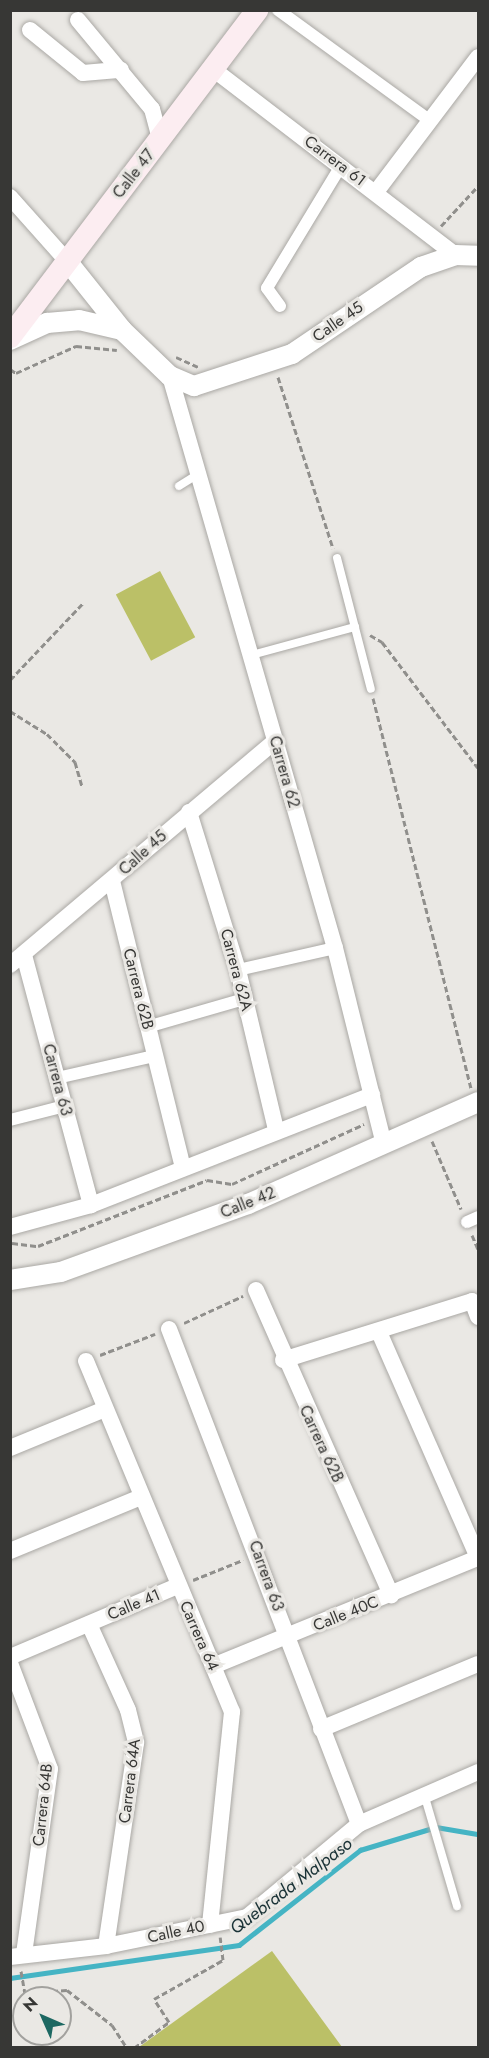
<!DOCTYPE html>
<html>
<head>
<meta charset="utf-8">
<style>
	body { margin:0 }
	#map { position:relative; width:489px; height:2058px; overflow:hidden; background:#eae8e4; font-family:Jost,sans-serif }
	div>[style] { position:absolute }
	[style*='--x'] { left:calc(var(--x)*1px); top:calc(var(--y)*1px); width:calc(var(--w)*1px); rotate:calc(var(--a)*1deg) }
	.green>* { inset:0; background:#bbc067; transform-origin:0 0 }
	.stream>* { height:4.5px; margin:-2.25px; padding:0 2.25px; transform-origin:2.25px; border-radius:2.25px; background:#45b4c4 }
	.path>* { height:3px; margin-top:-1.5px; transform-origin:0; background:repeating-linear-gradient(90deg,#908f8c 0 6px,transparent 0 9px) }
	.roads { filter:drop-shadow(0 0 2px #aaa8a4) drop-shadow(0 0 2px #aaa8a4) }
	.service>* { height:8px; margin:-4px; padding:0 4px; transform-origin:4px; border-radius:4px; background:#fff }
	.pedestrian>* { height:12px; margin:-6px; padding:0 6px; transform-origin:6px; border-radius:6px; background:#fff }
	.minor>* { height:16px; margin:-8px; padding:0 8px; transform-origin:8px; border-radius:8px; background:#fff }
	.tertiary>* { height:20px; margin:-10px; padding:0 10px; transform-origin:10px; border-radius:10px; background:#fff }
	.secondary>* { height:22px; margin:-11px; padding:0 11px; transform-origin:11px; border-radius:11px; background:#fcedf1 }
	span { translate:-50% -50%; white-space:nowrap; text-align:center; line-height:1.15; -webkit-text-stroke:6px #eae8e4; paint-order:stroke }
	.street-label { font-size:16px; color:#373735 }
	.water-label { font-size:18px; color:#1a3236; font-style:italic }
	.frame { position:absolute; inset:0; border:12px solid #373735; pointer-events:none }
	.north { position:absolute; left:12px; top:1986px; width:60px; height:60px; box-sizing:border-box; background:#eae8e4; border:2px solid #a2a19e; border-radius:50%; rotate:315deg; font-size:16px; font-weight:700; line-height:24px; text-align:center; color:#373735 }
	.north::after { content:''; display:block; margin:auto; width:21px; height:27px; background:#1d6862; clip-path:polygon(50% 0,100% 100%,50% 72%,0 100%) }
</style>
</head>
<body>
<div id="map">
	<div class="green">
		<i style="left:160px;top:571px;width:75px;height:50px;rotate:62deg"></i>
		<i style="clip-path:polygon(272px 1951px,342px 2047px,139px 2047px)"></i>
	</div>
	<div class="stream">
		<i style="--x:10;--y:1978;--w:231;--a:-8.2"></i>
		<i style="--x:239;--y:1945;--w:154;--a:-38.1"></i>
		<i style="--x:360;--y:1850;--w:79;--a:-16.8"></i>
		<i style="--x:436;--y:1827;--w:43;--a:9.5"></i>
	</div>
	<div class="path">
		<i style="--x:441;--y:226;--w:54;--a:-47.2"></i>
		<i style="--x:176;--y:357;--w:24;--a:24"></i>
		<i style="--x:10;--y:369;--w:7;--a:34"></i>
		<i style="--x:16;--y:373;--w:66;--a:-24.2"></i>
		<i style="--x:76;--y:346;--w:41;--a:5.6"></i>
		<i style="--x:278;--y:377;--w:180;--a:72.2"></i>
		<i style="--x:370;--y:635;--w:14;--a:30"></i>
		<i style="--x:382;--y:642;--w:158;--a:52.7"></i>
		<i style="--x:10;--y:680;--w:108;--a:-46.5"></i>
		<i style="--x:373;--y:698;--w:402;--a:75.9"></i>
		<i style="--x:10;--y:711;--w:44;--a:31.9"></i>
		<i style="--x:47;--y:734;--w:40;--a:45"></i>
		<i style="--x:75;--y:762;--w:25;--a:74"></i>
		<i style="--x:432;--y:1141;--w:74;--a:66.9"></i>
		<i style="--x:472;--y:1235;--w:15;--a:67"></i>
		<i style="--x:12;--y:1243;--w:26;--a:7"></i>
		<i style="--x:38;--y:1246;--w:181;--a:-21.3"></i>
		<i style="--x:207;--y:1180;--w:25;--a:9"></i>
		<i style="--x:232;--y:1184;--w:145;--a:-24.4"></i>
		<i style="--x:184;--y:1323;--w:65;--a:-24.6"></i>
		<i style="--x:100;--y:1355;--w:59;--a:-20.9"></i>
		<i style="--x:193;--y:1580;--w:54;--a:-21.8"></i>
		<i style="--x:21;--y:1971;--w:22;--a:80"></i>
		<i style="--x:25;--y:1993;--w:42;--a:-4.1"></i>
		<i style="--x:67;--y:1990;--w:57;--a:37.9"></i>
		<i style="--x:112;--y:2025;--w:27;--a:57"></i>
		<i style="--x:134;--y:2048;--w:44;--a:-36.6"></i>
		<i style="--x:169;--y:2022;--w:27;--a:-123"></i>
		<i style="--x:154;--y:1999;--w:79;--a:-29.5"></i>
		<i style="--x:223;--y:1960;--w:23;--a:-97"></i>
	</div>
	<div class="roads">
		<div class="service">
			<i style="--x:179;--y:486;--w:25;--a:-32"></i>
			<i style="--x:337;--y:558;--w:135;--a:75.5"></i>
			<i style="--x:248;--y:656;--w:111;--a:-15.2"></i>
			<i style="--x:424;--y:1794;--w:117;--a:73.6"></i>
		</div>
		<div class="pedestrian">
			<i style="--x:278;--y:10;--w:187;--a:36.1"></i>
			<i style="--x:280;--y:306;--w:22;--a:-126"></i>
			<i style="--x:267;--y:288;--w:143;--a:-58.8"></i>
			<i style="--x:238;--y:970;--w:99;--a:-12.8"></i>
			<i style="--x:147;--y:1027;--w:101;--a:-16.1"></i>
			<i style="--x:57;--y:1078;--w:99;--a:-12.8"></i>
			<i style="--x:10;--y:1120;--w:57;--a:-14.3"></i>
			<i style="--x:467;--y:1222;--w:12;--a:-24"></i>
		</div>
		<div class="minor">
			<i style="--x:78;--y:20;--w:116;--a:50.3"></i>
			<i style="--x:152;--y:109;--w:31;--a:75"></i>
			<i style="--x:30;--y:30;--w:68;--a:39.1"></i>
			<i style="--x:83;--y:73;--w:38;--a:-5"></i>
			<i style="--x:213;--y:69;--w:305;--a:37.5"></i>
			<i style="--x:376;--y:192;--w:169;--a:-52.9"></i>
			<i style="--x:10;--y:197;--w:86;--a:48.3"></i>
			<i style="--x:170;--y:376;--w:595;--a:73.91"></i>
			<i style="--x:335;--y:948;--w:202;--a:76"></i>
			<i style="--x:189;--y:812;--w:165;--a:72.8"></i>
			<i style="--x:238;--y:970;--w:163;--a:76.6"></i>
			<i style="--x:112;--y:881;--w:295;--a:76.1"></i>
			<i style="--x:24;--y:955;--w:259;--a:75"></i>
			<i style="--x:10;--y:965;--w:347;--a:-40.2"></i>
			<i style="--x:10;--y:1227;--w:84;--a:-15.2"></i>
			<i style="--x:91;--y:1205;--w:302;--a:-21.4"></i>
			<i style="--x:256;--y:1290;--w:334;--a:66.1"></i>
			<i style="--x:169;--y:1329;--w:530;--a:69"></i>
			<i style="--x:379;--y:1332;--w:246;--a:66.3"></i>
			<i style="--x:283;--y:1360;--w:198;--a:-17.3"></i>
			<i style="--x:472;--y:1301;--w:17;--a:69"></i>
			<i style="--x:86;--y:1361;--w:380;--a:67.4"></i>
			<i style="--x:232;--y:1712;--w:214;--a:95.9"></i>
			<i style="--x:10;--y:1448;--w:103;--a:-22.3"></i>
			<i style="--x:10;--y:1551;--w:142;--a:-22.4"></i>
			<i style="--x:89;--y:1624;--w:94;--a:65.6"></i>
			<i style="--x:128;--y:1710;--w:34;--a:76"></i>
			<i style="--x:136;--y:1743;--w:205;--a:98.4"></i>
			<i style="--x:10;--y:1657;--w:181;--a:-23"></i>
			<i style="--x:10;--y:1663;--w:113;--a:69.3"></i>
			<i style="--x:50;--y:1769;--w:187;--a:98"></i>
			<i style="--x:213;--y:1666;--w:286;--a:-22.2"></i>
			<i style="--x:321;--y:1729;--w:170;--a:-22.5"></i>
			<i style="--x:10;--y:1957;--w:97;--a:-6.5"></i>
			<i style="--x:106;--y:1946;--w:144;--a:-11.6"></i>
			<i style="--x:247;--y:1917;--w:146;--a:-39.7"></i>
			<i style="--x:359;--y:1824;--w:130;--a:-23.6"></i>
		</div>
		<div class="tertiary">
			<i style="--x:67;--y:261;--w:88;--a:51.4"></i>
			<i style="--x:122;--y:330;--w:66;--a:43.8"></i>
			<i style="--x:170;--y:376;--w:26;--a:23"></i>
			<i style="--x:194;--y:386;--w:103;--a:-18.1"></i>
			<i style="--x:292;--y:354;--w:156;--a:-34"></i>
			<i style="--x:421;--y:267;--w:36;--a:-19"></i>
			<i style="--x:455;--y:255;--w:23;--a:2"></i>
			<i style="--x:10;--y:340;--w:41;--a:-24.7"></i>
			<i style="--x:47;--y:323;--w:32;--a:-5"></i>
			<i style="--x:79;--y:320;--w:44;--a:13.1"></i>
			<i style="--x:10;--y:1280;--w:52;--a:-8.9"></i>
			<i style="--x:61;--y:1272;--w:199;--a:-20"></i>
			<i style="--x:248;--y:1204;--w:252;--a:-23.9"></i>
		</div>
		<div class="secondary">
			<i style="--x:10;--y:337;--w:410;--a:-52.9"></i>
		</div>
	</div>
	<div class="street-label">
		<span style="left:335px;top:161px;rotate:37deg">Carrera 61</span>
		<span style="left:134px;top:174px;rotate:-52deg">Calle 47</span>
		<span style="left:338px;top:322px;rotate:-35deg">Calle 45</span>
		<span style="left:284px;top:772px;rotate:74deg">Carrera 62</span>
		<span style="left:143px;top:853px;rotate:-42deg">Calle 45</span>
		<span style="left:236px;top:970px;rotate:75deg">Carrera 62A</span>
		<span style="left:138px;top:989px;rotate:76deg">Carrera 62B</span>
		<span style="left:57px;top:1080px;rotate:75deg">Carrera 63</span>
		<span style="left:248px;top:1203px;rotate:-22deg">Calle 42</span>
		<span style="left:321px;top:1444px;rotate:65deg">Carrera 62B</span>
		<span style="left:266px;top:1576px;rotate:70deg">Carrera 63</span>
		<span style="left:134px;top:1605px;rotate:-23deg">Calle 41</span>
		<span style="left:346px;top:1614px;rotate:-22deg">Calle 40C</span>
		<span style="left:199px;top:1636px;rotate:66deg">Carrera 64</span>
		<span style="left:130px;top:1781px;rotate:-83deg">Carrera 64A</span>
		<span style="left:43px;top:1805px;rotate:-84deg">Carrera 64B</span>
		<span style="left:176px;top:1932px;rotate:-12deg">Calle 40</span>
	</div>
	<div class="water-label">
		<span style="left:291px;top:1886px;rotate:-37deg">Quebrada Malpaso</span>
	</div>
	<div class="frame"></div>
	<div class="north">N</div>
</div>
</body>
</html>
